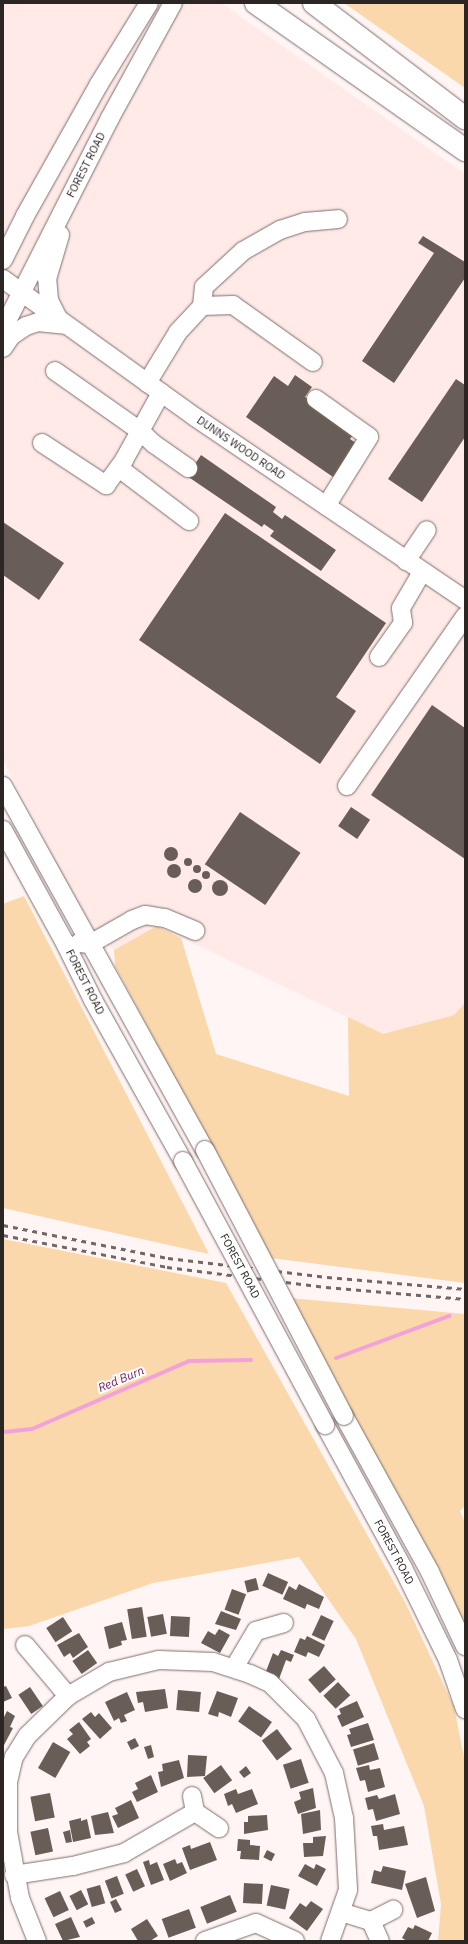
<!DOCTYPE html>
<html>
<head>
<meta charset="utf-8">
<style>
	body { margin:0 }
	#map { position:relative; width:468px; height:1944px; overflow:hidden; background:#fff5f4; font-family:"IBM Plex Sans",sans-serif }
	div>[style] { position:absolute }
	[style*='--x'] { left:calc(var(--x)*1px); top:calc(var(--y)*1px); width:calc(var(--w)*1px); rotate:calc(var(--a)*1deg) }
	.built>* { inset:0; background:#ffeae8 }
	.green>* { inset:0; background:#fbd8ac }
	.stream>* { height:4px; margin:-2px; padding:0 2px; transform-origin:2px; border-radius:2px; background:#f2a2d9 }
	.building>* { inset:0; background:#695d57; transform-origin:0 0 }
	.round { border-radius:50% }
	.roads { filter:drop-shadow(0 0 1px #7d6e6c) drop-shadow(0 0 1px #7d6e6c) }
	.minor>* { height:18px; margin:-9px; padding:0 9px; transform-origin:9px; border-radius:9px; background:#fff }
	.highway>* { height:22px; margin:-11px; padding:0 11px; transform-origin:11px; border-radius:11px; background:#fff }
	.rail>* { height:3px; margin-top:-1.5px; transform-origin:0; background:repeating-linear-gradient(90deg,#6f6867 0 5px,transparent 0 10px) }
	.bridges { filter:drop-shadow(0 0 1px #7d6e6c) drop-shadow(0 0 1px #7d6e6c) }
	.minor-bridge>* { height:18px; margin:-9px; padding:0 9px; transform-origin:9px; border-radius:9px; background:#fff }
	span { translate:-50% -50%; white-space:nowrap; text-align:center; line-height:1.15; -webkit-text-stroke:4px #fff; paint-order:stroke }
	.street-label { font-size:11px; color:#2b2524 }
	.water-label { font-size:12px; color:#73175e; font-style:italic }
	.frame { position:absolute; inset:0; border:4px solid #2b2524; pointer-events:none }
</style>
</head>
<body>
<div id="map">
	<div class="built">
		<i style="clip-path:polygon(3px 3px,221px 3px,465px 174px,465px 1003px,454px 1015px,383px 1034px,157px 926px,114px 950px,91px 930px,7px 768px,3px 757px)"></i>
	</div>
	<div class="green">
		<i style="clip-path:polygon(344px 3px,465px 3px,465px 88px)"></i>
		<i style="clip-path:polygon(24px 896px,209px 1254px,3px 1208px,3px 904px)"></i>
		<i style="clip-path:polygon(157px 926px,181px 938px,216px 1054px,349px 1096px,348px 1017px,383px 1034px,454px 1015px,465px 1003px,465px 1283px,271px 1258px,115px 966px,114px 950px)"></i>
		<i style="clip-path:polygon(3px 1239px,226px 1283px,406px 1604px,454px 1707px,465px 1762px,465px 1941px,438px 1941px,441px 1904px,424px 1806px,356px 1639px,299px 1557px,153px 1583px,29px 1626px,3px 1629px)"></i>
		<i style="clip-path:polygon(290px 1298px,465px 1314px,465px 1506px,460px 1511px,465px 1523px,465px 1638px)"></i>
	</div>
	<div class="stream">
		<i style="--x:336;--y:1358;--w:121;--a:-20.4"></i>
		<i style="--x:3;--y:1432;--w:29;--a:-6"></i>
		<i style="--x:32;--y:1429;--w:171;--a:-23.4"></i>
		<i style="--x:189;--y:1361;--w:62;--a:-0.9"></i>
	</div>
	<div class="building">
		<i style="clip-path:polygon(423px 236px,465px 262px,465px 278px,394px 383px,362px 361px,434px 253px,418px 243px)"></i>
		<i style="clip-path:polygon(295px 375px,312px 387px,305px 397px,355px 432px,350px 439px,356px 443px,333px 477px,246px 417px,274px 376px,288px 386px)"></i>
		<i style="clip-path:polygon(456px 379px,465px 385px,465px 437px,422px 502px,388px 479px)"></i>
		<i style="clip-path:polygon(201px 455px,276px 507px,273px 512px,282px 519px,285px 515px,336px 550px,321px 571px,270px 536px,274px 531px,264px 524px,262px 527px,187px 476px)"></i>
		<i style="clip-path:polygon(225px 513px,386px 623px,336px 697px,356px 711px,320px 764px,139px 640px)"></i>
		<i style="clip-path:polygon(3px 522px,64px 563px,39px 600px,3px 575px)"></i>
		<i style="clip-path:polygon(432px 705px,465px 728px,465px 859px,371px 795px)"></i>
		<i style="left:351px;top:807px;width:23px;height:23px;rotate:34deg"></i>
		<i style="left:240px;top:812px;width:73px;height:63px;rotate:34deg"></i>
		<i class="round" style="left:164px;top:847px;width:14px;height:14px"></i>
		<i class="round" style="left:184px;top:858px;width:8px;height:8px"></i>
		<i class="round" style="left:167px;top:864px;width:14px;height:14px"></i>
		<i class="round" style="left:193px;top:865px;width:8px;height:8px"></i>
		<i class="round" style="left:202px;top:871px;width:8px;height:8px"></i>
		<i class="round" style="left:188px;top:879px;width:14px;height:14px"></i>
		<i class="round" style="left:212px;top:880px;width:16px;height:16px"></i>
		<i style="left:268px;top:1573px;width:22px;height:14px;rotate:24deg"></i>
		<i style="left:256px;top:1578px;width:12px;height:12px;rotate:76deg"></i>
		<i style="clip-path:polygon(299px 1584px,324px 1597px,319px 1609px,307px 1604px,305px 1609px,283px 1599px,289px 1586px,296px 1590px)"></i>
		<i style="left:232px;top:1589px;width:15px;height:22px;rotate:20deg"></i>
		<i style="left:142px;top:1607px;width:30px;height:15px;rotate:81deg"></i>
		<i style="clip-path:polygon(221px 1611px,241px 1619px,236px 1630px,215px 1624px)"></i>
		<i style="left:163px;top:1614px;width:20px;height:16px;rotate:79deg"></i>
		<i style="left:321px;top:1615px;width:14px;height:22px;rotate:25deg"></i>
		<i style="left:171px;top:1616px;width:19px;height:20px;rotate:3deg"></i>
		<i style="left:63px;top:1617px;width:17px;height:20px;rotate:57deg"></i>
		<i style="clip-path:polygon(122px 1622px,127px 1640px,121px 1641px,122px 1645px,109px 1649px,104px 1627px)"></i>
		<i style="clip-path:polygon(219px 1629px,230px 1635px,220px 1653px,201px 1643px,208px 1631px,215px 1635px)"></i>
		<i style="clip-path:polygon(79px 1633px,88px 1647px,73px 1658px,70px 1653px,64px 1657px,57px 1645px)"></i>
		<i style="clip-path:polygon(307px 1636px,325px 1645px,319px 1657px,308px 1652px,306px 1657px,294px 1652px,300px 1638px,305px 1640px)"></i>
		<i style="left:88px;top:1650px;width:16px;height:19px;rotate:55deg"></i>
		<i style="clip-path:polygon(281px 1650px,294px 1655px,291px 1662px,286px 1660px,279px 1679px,265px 1674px,273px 1653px,278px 1656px)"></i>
		<i style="left:324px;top:1666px;width:18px;height:21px;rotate:49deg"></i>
		<i style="left:338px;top:1682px;width:18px;height:20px;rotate:47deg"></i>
		<i style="clip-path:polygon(6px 1686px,12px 1698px,3px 1702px,3px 1687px)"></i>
		<i style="left:30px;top:1687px;width:23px;height:14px;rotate:56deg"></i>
		<i style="clip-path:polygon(165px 1689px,168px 1708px,145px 1712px,143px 1702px,138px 1703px,136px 1692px)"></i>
		<i style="left:178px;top:1690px;width:23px;height:20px;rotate:5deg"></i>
		<i style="clip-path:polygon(217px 1691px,238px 1698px,231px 1717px,219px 1712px,218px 1717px,208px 1714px)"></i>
		<i style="clip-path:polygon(127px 1692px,135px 1710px,124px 1715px,127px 1721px,121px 1723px,119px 1718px,114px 1721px,105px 1702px)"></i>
		<i style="clip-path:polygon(357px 1701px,364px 1717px,342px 1727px,337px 1716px,341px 1714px,339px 1709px)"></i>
		<i style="left:249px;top:1706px;width:28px;height:19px;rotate:35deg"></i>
		<i style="clip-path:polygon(7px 1711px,15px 1716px,10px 1727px,13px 1728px,3px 1747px,3px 1719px)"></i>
		<i style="clip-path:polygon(91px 1712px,95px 1717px,99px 1713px,112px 1728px,100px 1739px,82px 1719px)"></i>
		<i style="clip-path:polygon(79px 1722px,91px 1739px,87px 1742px,90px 1746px,80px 1754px,67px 1739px,73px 1734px,69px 1730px)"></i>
		<i style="clip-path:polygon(368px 1723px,374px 1740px,351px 1747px,347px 1735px,351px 1734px,349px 1729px)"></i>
		<i style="left:277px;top:1729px;width:25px;height:19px;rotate:53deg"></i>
		<i style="left:135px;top:1738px;width:9px;height:9px;rotate:63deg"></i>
		<i style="left:53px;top:1742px;width:20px;height:30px;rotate:30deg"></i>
		<i style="left:374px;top:1743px;width:17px;height:22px;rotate:73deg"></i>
		<i style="clip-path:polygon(151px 1745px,154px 1757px,148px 1759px,144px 1747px)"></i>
		<i style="clip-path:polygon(188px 1755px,207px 1756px,205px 1776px,187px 1777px)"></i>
		<i style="left:301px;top:1759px;width:25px;height:19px;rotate:72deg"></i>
		<i style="clip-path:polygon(179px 1760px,184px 1778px,161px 1787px,158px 1772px,163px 1771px,162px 1764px)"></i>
		<i style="left:221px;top:1765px;width:19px;height:22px;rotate:54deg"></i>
		<i style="clip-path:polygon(369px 1765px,370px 1770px,380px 1768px,385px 1787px,368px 1792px,365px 1780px,360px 1781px,356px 1768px)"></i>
		<i style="clip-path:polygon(246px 1766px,251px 1773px,244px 1778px,239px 1772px)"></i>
		<i style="clip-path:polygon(151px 1775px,158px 1792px,137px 1802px,132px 1792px,138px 1789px,135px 1783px)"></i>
		<i style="clip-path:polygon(313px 1788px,316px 1808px,298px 1814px,294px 1802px,301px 1799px,299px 1792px)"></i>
		<i style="clip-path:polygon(236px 1789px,238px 1794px,252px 1789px,258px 1804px,236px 1813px,232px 1804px,228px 1806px,224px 1794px)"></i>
		<i style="left:50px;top:1793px;width:25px;height:20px;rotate:79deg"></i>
		<i style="clip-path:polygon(395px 1794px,400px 1814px,376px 1821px,373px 1809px,368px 1810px,365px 1798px,377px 1795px,379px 1799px)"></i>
		<i style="clip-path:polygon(131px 1800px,139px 1818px,118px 1828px,112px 1816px,118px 1814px,115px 1808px)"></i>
		<i style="clip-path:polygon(320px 1810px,321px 1830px,303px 1834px,301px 1814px)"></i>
		<i style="clip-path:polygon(108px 1812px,114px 1833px,95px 1835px,91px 1816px)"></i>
		<i style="clip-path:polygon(267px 1815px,268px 1830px,244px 1834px,244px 1822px,248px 1822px,248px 1816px)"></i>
		<i style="clip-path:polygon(81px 1818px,81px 1821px,87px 1819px,91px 1838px,73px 1842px,69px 1821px)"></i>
		<i style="clip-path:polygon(383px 1824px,384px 1830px,404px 1826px,408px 1845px,379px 1850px,377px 1836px,373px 1836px,371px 1826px)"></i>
		<i style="left:48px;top:1828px;width:24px;height:18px;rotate:78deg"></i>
		<i style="clip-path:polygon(70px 1830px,72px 1842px,66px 1843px,63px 1832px)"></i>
		<i style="clip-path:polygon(326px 1836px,323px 1856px,304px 1857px,303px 1843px,313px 1843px,313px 1837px)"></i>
		<i style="clip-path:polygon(238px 1839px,250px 1840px,250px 1845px,260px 1846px,259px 1860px,240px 1859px,241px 1851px,237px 1851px)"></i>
		<i style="clip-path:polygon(210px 1842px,217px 1860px,190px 1870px,182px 1848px,190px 1845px,191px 1849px)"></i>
		<i style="left:267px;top:1850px;width:9px;height:8px;rotate:27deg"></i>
		<i style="clip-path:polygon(175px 1859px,177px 1864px,182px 1862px,187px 1873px,170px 1881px,163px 1864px)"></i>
		<i style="clip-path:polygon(149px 1860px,150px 1865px,157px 1862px,164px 1880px,151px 1885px,143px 1862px)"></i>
		<i style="clip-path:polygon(305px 1864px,314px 1869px,316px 1864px,326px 1869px,317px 1886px,298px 1876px)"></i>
		<i style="clip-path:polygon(383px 1866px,406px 1871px,402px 1890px,371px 1883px,374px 1870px,381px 1872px)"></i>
		<i style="left:137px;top:1869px;width:19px;height:13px;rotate:65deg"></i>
		<i style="left:117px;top:1876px;width:19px;height:13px;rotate:69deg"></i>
		<i style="clip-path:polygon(426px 1877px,435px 1911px,417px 1918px,405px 1884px)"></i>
		<i style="left:244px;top:1883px;width:19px;height:20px;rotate:3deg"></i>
		<i style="left:100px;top:1885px;width:19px;height:14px;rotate:74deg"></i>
		<i style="left:271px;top:1885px;width:19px;height:21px;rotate:12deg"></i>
		<i style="left:81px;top:1890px;width:16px;height:13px;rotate:63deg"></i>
		<i style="left:60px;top:1891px;width:21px;height:17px;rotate:65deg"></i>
		<i style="left:230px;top:1895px;width:18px;height:32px;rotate:68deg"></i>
		<i style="clip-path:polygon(116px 1899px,122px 1910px,115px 1913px,110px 1902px)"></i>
		<i style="clip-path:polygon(311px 1901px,323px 1909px,307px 1931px,289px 1918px,300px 1903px,306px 1907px)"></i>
		<i style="left:189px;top:1909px;width:20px;height:29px;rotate:70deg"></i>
		<i style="clip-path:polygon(71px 1917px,80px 1937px,63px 1941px,55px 1924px)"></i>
		<i style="left:92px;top:1917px;width:7px;height:10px;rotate:63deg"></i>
		<i style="clip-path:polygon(147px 1919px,158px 1936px,150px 1941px,138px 1941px,131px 1929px)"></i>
		<i style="clip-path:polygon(415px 1925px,432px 1933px,428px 1941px,407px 1941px,402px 1938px,408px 1927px,413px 1929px)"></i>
	</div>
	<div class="roads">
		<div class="minor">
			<i style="--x:3;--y:260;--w:49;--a:-63.4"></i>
			<i style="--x:25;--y:216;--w:151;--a:-60.7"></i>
			<i style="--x:99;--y:84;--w:95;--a:-58.3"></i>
			<i style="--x:3;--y:279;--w:236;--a:35.7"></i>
			<i style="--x:195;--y:417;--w:326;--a:34.1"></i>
			<i style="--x:202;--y:306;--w:19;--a:-84"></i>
			<i style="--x:204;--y:287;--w:53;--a:-42.7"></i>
			<i style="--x:243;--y:251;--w:43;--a:-29.6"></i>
			<i style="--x:280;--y:230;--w:26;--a:-18"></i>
			<i style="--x:305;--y:222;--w:33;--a:-5"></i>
			<i style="--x:58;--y:318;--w:20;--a:-117"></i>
			<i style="--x:49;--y:300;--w:21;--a:-95"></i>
			<i style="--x:47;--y:279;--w:46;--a:-73.5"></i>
			<i style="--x:3;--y:329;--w:237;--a:-63.1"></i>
			<i style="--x:110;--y:118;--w:131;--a:-61.3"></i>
			<i style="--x:3;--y:348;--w:14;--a:-56"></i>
			<i style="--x:11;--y:336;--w:18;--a:-34"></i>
			<i style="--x:26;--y:326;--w:13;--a:-18"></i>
			<i style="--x:38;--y:322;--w:27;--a:6"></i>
			<i style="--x:55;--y:371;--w:104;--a:35.2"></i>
			<i style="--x:140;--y:431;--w:19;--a:43"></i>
			<i style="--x:154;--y:444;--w:42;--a:35.2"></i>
			<i style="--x:147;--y:383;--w:60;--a:-58.7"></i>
			<i style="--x:178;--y:332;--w:35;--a:-47"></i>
			<i style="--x:202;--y:306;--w:31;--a:-2"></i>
			<i style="--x:233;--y:305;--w:98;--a:35.5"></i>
			<i style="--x:316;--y:399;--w:65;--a:35.6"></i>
			<i style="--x:369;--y:437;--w:81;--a:121.9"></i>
			<i style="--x:42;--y:443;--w:77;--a:33.3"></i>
			<i style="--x:106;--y:485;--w:31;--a:-54"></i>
			<i style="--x:124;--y:460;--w:77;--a:-61.1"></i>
			<i style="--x:119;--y:468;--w:88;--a:37.1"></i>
			<i style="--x:406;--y:561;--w:37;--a:-56"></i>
			<i style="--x:379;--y:657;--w:42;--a:-54.8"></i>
			<i style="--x:403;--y:623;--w:15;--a:-98"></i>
			<i style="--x:401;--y:608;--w:42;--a:-59.7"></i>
			<i style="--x:3;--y:786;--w:416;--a:61"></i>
			<i style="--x:347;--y:786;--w:207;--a:-55.2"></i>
			<i style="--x:3;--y:830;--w:127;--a:61.2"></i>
			<i style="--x:64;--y:941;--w:66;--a:63.8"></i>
			<i style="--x:93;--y:1000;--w:184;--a:60.8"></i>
			<i style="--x:79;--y:943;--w:11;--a:5"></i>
			<i style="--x:90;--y:944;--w:48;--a:-29.7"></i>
			<i style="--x:132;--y:920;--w:14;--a:-21"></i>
			<i style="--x:145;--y:915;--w:20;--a:9"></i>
			<i style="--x:165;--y:918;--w:33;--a:23"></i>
			<i style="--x:344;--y:1416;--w:178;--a:61.1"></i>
			<i style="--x:430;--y:1572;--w:82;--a:64.7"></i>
			<i style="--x:325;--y:1425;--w:163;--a:61.4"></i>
			<i style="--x:403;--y:1568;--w:102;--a:63.9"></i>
			<i style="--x:448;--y:1660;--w:52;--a:70.9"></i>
			<i style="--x:25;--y:1645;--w:67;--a:49.9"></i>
			<i style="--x:234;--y:1668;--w:43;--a:-59.3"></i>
			<i style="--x:256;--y:1631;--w:29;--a:-16"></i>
			<i style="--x:192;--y:1796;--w:16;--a:79"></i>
			<i style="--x:195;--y:1812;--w:29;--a:34"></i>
			<i style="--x:14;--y:1875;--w:60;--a:-8.7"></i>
			<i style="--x:73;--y:1866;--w:53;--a:-14.3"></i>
			<i style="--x:124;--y:1853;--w:82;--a:-30"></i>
			<i style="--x:341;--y:1912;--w:31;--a:17"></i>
			<i style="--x:371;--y:1921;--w:22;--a:66"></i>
			<i style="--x:371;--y:1921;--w:25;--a:-27"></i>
			<i style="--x:37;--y:1941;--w:46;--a:-111.6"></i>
			<i style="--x:20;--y:1898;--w:67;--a:-100.3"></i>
			<i style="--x:8;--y:1832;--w:50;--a:-90"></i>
			<i style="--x:8;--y:1782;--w:26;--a:-77"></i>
			<i style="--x:14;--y:1757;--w:25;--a:-58"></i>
			<i style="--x:27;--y:1736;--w:57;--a:-44.3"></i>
			<i style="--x:68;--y:1696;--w:48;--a:-30.3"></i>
			<i style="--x:109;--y:1672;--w:51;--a:-13.5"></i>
			<i style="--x:159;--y:1660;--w:54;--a:2.1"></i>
			<i style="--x:213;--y:1662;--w:39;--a:18"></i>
			<i style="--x:250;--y:1674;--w:22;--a:24"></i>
			<i style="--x:270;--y:1683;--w:51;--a:45"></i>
			<i style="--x:306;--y:1719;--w:61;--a:62.6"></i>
			<i style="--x:334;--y:1773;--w:46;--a:77.5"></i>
			<i style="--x:344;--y:1818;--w:72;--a:86.8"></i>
			<i style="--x:348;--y:1890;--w:54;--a:109.4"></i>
			<i style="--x:205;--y:1941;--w:54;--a:-19.4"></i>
			<i style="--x:256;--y:1923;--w:43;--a:24.8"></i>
		</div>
		<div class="highway">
			<i style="--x:256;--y:3;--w:256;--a:35.1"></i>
			<i style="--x:314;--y:3;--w:190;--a:37.3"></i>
		</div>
	</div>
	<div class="rail">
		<i style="--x:3;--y:1225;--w:168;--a:11.3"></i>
		<i style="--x:168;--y:1258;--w:160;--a:6.8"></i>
		<i style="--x:327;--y:1277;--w:139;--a:5"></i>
		<i style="--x:3;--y:1235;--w:167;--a:11"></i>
		<i style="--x:167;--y:1267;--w:160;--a:7.2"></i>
		<i style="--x:326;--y:1287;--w:140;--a:4.9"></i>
	</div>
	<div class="bridges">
		<div class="minor-bridge">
			<i style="--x:205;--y:1150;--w:300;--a:62.4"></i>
			<i style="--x:183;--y:1161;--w:300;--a:61.7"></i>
		</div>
	</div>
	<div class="street-label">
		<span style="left:86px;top:165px;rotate:-63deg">FOREST ROAD</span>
		<span style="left:241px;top:448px;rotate:34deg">DUNNS WOOD ROAD</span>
		<span style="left:85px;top:982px;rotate:63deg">FOREST ROAD</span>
		<span style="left:240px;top:1266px;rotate:62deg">FOREST ROAD</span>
		<span style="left:394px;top:1552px;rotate:62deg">FOREST ROAD</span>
	</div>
	<div class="water-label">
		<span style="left:121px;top:1379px;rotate:-23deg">Red Burn</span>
	</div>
	<div class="frame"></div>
</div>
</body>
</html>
